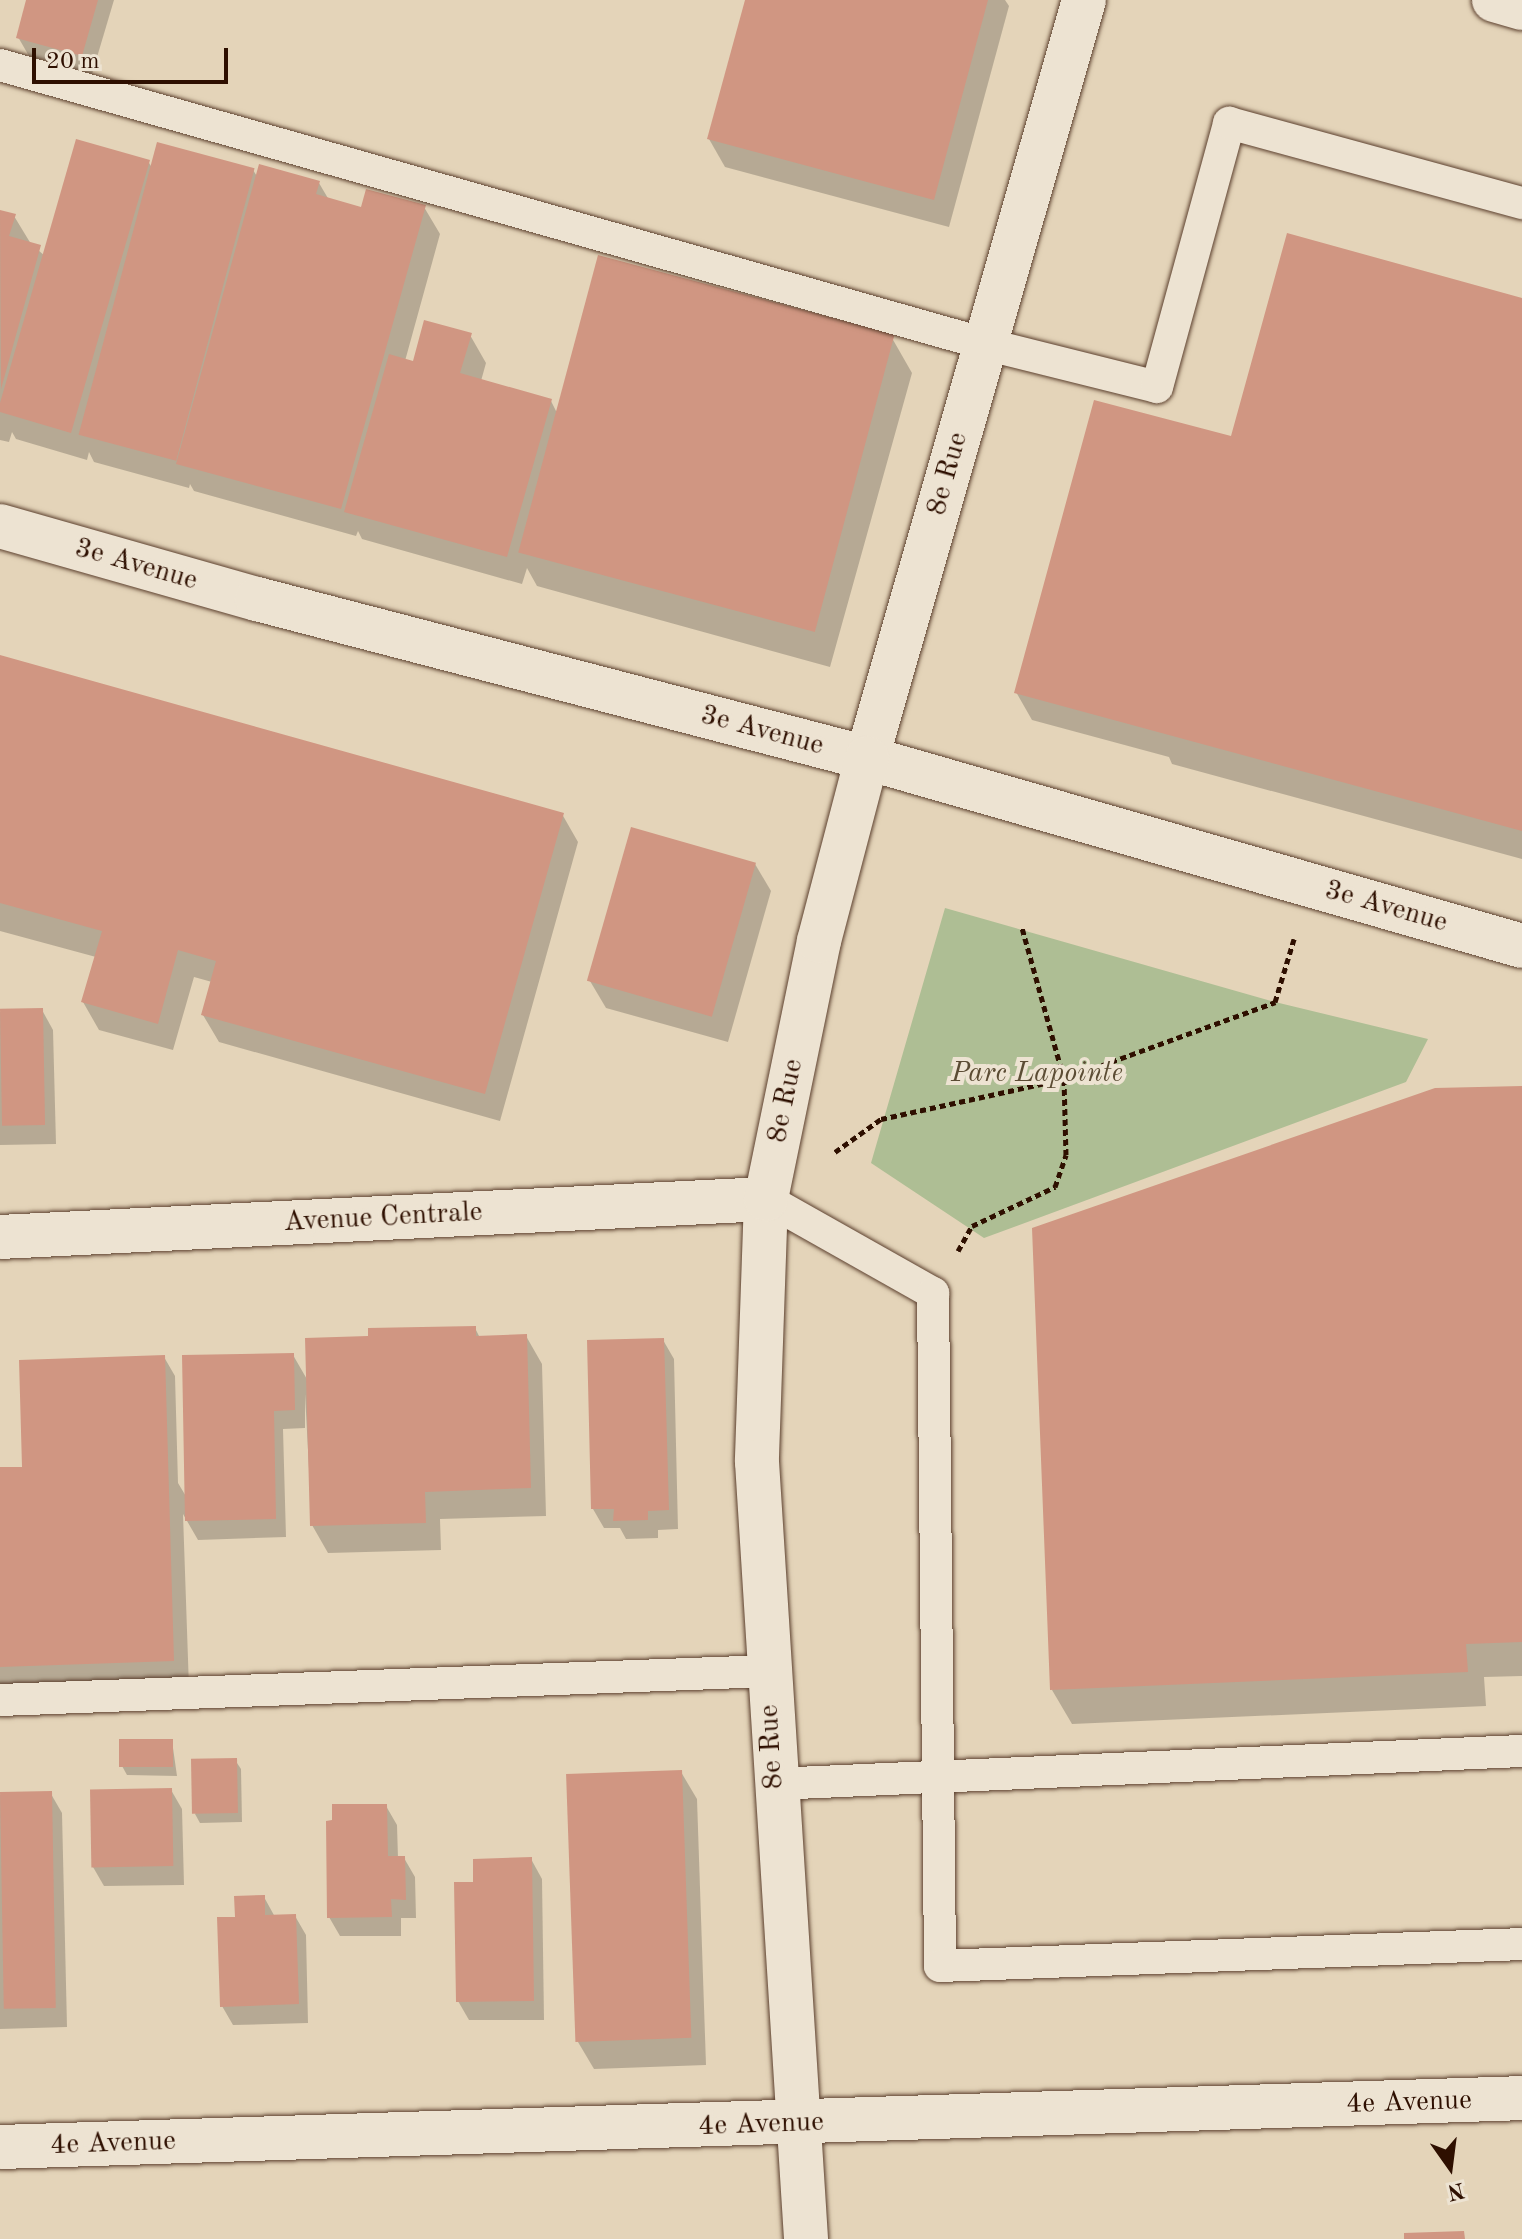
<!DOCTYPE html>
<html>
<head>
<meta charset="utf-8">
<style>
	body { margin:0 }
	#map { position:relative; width:1522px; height:2239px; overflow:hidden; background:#e4d4b9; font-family:"Old Standard TT",serif }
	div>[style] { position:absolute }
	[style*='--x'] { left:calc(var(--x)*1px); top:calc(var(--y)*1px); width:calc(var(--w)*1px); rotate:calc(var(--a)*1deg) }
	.green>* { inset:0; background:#aebe94 }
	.shadow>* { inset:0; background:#0003 }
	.building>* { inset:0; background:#d09682; transform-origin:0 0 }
	.path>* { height:5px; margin-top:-2.5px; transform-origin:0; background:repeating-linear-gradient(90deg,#2e0f00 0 6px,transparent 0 10px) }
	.roads { filter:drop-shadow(0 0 2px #5c402e) drop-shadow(0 0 2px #5c402e) }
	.lane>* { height:32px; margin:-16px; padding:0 16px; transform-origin:16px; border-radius:16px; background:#ede3d2 }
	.street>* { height:44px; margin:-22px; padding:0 22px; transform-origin:22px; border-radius:22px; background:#ede3d2 }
	.secondary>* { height:44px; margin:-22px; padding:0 22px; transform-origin:22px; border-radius:22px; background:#ede3d2 }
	span { translate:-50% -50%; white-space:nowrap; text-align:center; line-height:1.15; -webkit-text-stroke:8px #ede3d2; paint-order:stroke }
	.street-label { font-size:28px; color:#2e0f00 }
	.park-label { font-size:28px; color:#5b4c34; font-style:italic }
	.north { position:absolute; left:1410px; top:2127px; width:80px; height:80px; -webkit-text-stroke:6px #ede3d2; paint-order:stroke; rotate:166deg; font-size:22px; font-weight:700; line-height:32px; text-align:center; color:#2e0f00 }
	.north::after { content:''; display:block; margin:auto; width:28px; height:36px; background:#2e0f00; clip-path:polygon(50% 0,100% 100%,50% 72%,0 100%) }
	.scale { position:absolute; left:32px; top:48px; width:196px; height:36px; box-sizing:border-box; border:4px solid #2e0f00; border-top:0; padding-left:10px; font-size:24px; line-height:28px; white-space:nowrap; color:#2e0f00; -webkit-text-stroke:6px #ede3d2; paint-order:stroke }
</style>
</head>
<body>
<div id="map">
	<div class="green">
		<i style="clip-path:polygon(945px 908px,1275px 1002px,1428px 1039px,1406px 1082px,984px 1238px,871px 1163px)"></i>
	</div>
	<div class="shadow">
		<i style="clip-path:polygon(29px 0,114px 0,92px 74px,29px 56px,18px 37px)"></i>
		<i style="clip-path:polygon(747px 0,1005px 0,1009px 6px,949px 227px,725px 167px,709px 139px)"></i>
		<i style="clip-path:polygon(148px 161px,152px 168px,253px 170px,258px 178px,319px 183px,329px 200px,362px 209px,424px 207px,440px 234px,405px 361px,414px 364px,470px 335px,486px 363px,481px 381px,551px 401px,556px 411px,892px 338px,912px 373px,830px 667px,537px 586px,527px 568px,522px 584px,362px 539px,358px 531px,356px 536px,194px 491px,190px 484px,189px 488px,94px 462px,89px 452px,87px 460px,16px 439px,12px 432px,9px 442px,0 440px,0 212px,14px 216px,31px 244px,45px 256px)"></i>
		<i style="clip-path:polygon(1522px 300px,1522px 859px,1172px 764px,1169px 757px,1032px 720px,1016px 692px,1230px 438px)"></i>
		<i style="clip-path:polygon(0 658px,562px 814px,578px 842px,500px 1121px,219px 1042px,203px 1015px,212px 982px,194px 977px,173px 1050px,99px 1030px,83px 1002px,96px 957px,0 931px)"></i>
		<i style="clip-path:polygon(755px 864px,771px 891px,728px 1042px,606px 1008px,590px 981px)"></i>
		<i style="clip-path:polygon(42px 1010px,53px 1030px,56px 1144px,0 1145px,0 1012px)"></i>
		<i style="clip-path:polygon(1522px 1088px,1522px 1676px,1484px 1677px,1486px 1706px,1072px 1724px,1052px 1690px)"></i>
		<i style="clip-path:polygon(475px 1328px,480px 1338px,526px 1336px,542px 1364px,546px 1516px,440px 1519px,441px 1550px,328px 1553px,312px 1525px,305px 1394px,305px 1428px,283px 1429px,286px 1537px,198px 1540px,183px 1514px,189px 1688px,0 1695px,0 1469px,24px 1468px,164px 1357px,175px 1376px,178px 1483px,187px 1498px,293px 1355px,308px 1381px,370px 1338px)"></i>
		<i style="clip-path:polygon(663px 1340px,674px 1359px,678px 1529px,658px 1530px,658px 1538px,626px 1539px,620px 1528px,604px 1528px,593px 1509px)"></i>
		<i style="clip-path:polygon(172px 1741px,177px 1776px,127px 1775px,122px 1766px)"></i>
		<i style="clip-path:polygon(235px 1760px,241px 1769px,242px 1822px,200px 1823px,195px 1814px)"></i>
		<i style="clip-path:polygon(681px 1772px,697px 1799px,706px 2065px,594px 2069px,578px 2042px)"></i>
		<i style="clip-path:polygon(171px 1790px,182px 1809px,184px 1885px,104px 1886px,93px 1867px)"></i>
		<i style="clip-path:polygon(51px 1794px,62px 1813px,67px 2027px,0 2029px,0 1795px)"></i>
		<i style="clip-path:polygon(386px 1806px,397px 1825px,398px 1858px,404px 1858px,415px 1877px,416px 1918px,401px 1918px,401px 1936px,340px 1936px,329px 1917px)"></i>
		<i style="clip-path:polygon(531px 1859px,542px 1879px,544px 2020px,469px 2020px,458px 2001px)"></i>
		<i style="clip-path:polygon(264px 1897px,275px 1917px,295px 1916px,306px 1935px,308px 2023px,233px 2025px,222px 2006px,237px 1919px)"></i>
	</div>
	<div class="building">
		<i style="clip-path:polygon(26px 0,98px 0,82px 56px,16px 38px)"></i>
		<i style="clip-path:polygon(745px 0,988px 0,934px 200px,707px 139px)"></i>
		<i style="clip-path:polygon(76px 139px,150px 160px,71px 433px,0 412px,0 403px)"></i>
		<i style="left:157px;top:142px;width:101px;height:303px;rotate:15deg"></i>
		<i style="clip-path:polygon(259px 164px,320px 181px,316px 194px,361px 207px,366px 189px,426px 205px,341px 509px,176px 464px)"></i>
		<i style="clip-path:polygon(0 210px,16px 214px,9px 236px,41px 245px,1px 389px)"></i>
		<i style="clip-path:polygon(1287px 233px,1522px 298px,1522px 831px,1014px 693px,1094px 400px,1231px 436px)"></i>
		<i style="left:598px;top:255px;width:307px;height:308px;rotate:15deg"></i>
		<i style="clip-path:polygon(424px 320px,472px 333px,460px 373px,552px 399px,507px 557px,344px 512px,389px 354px,413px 361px)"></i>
		<i style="clip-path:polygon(0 655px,564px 813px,485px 1094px,201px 1015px,216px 961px,178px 950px,158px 1024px,81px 1002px,102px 931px,0 903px)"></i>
		<i style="left:631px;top:827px;width:130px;height:160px;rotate:16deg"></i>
		<i style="left:43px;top:1008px;width:117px;height:43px;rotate:89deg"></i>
		<i style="clip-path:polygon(1522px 1086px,1522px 1642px,1466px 1644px,1468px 1672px,1050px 1690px,1032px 1228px,1435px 1088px)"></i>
		<i style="clip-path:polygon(476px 1326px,476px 1336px,527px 1334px,531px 1488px,425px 1492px,426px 1523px,310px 1526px,305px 1338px,368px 1336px,368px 1328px)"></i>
		<i style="clip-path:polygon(664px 1338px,669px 1510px,648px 1511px,648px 1520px,613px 1521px,614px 1509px,591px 1509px,587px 1340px)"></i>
		<i style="clip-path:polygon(294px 1353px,295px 1410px,274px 1411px,276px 1519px,185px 1521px,182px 1355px)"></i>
		<i style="clip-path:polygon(165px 1355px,174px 1661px,0 1667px,0 1467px,22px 1467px,19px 1360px)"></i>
		<i style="left:119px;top:1739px;width:54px;height:28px"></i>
		<i style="left:237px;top:1758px;width:55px;height:46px;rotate:89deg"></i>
		<i style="left:682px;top:1770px;width:268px;height:116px;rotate:88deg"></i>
		<i style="left:172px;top:1788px;width:78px;height:82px;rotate:89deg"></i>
		<i style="left:52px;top:1791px;width:217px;height:52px;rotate:89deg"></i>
		<i style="clip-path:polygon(332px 1804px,387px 1804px,388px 1856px,405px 1856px,406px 1900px,391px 1899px,392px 1917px,327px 1918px,326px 1821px,332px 1820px)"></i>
		<i style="clip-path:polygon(532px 1857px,534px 2001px,456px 2002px,454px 1882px,473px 1882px,473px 1859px)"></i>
		<i style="clip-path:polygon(265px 1895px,265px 1915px,296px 1914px,299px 2004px,220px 2007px,217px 1917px,235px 1917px,234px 1896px)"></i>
		<i style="clip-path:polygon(1464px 2231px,1465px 2239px,1404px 2239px,1404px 2233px)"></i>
	</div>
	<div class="path">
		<i style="--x:835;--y:1152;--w:57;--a:-35.7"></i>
		<i style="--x:881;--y:1119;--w:187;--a:-12.3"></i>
		<i style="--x:1064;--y:1079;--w:225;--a:-20"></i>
		<i style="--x:1275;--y:1002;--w:66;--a:-73.2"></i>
		<i style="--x:958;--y:1251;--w:29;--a:-61"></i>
		<i style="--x:972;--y:1226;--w:92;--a:-25.2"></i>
		<i style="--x:1055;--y:1187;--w:34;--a:-71"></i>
		<i style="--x:1066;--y:1155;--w:76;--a:-91.5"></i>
		<i style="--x:1064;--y:1079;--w:157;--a:-105.5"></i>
	</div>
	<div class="roads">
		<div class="lane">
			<i style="--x:0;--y:65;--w:1024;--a:15.81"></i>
			<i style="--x:985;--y:344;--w:177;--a:14"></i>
			<i style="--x:1157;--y:387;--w:274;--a:-74.7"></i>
			<i style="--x:1229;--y:123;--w:304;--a:15.3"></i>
			<i style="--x:766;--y:1199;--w:192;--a:29.4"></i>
			<i style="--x:933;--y:1293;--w:673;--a:89.4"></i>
			<i style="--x:940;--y:1966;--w:582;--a:-2.16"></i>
			<i style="--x:0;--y:1700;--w:769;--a:-2.16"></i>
			<i style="--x:774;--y:1784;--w:749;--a:-2.53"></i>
		</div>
		<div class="street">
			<i style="--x:1494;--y:0;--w:29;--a:16"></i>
			<i style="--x:867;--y:758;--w:788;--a:-74.02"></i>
			<i style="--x:766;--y:1199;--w:263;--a:92"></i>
			<i style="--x:757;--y:1462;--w:779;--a:86.39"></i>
			<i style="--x:0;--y:2147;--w:1523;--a:-1.84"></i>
		</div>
		<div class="secondary">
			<i style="--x:0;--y:526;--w:267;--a:15.9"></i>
			<i style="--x:257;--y:599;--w:630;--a:14.61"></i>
			<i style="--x:867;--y:758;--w:681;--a:16.01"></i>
			<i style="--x:0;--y:1237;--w:767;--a:-2.84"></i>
			<i style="--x:766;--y:1199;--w:263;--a:-78.4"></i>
			<i style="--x:819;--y:941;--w:189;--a:-75.3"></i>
		</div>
	</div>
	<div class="street-label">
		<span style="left:948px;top:474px;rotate:-74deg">8e Rue</span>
		<span style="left:136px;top:565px;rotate:16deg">3e Avenue</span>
		<span style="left:762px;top:731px;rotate:15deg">3e Avenue</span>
		<span style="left:1386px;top:907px;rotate:16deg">3e Avenue</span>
		<span style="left:786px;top:1101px;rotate:-78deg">8e Rue</span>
		<span style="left:383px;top:1218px;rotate:-3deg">Avenue Centrale</span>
		<span style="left:772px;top:1747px;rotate:-93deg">8e Rue</span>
		<span style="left:1409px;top:2103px;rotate:-2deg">4e Avenue</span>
		<span style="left:761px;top:2125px;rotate:-2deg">4e Avenue</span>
		<span style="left:113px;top:2144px;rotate:-2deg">4e Avenue</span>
	</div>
	<div class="park-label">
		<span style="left:1037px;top:1074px">Parc Lapointe</span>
	</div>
	<div class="north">N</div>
	<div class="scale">20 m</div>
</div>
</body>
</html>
